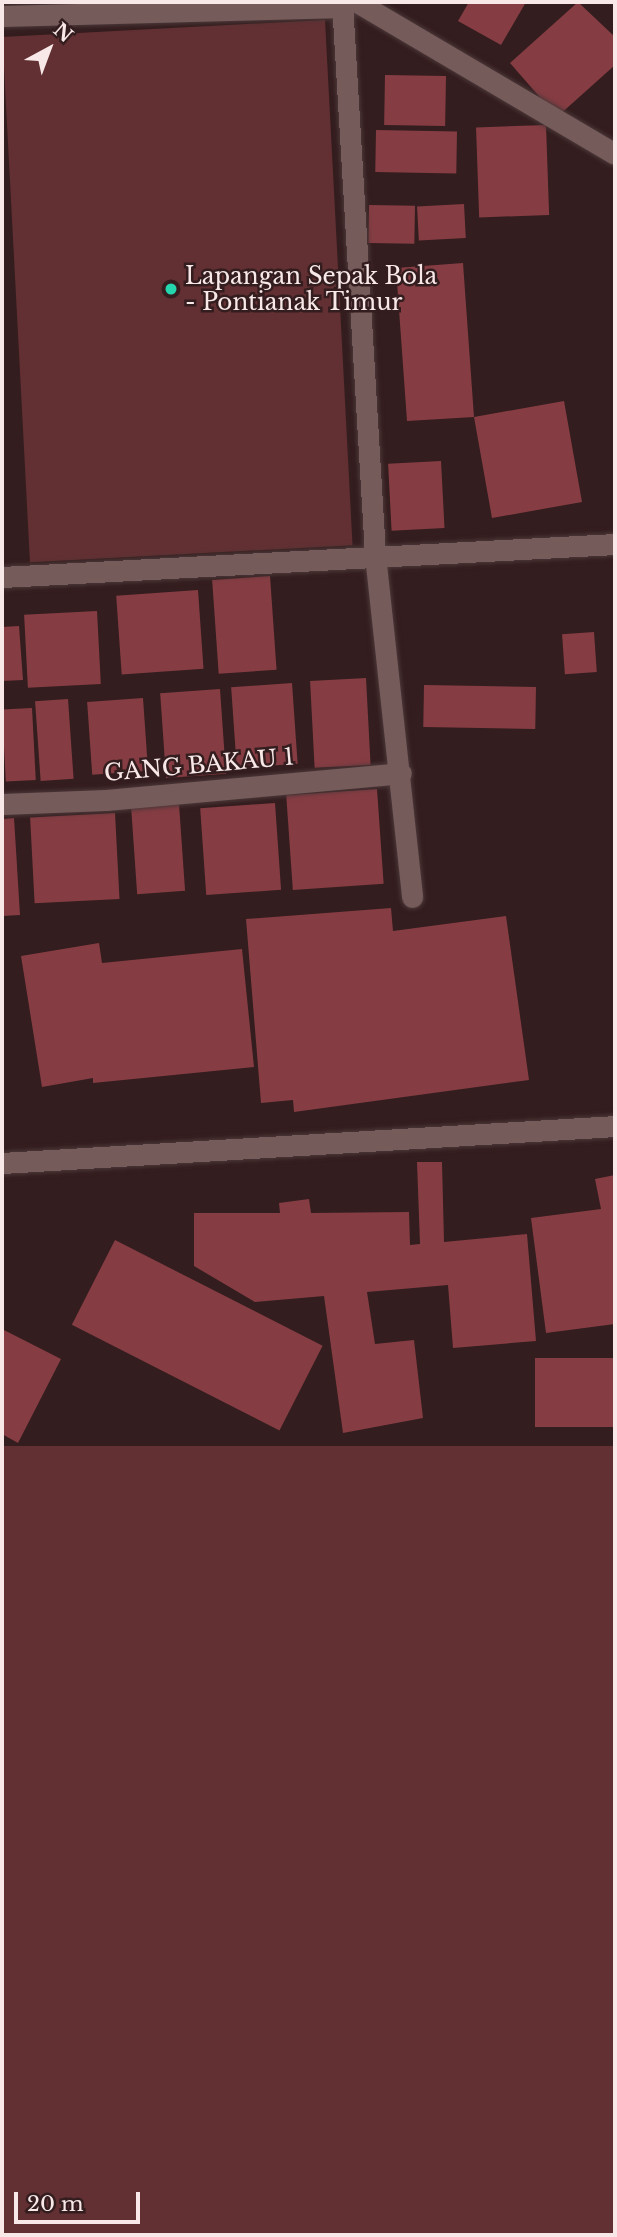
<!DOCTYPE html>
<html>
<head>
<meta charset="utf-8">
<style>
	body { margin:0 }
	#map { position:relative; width:617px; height:2237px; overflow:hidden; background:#341d1e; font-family:"Libre Baskerville",serif }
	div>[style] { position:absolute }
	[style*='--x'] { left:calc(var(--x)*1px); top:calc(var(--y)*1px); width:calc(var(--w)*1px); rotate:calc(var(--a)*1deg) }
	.green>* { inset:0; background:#623033; transform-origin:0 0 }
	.building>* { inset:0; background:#853d43; transform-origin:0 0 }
	.roads { filter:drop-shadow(0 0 2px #4c3839) drop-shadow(0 0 2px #4c3839) }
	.street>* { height:21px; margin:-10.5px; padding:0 10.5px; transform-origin:10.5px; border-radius:10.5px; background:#765b5b }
	.dots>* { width:19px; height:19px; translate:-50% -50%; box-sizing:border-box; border:4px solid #341d1e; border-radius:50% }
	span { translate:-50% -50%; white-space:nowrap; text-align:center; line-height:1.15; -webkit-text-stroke:5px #341d1e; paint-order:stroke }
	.poi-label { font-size:23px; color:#f8e8e8 }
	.left { translate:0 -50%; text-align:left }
	.street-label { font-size:23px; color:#f8e8e8 }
	.frame { position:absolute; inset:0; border:4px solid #f8e8e8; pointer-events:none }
	.north { position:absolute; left:14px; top:14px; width:70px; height:70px; -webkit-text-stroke:5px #341d1e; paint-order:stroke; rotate:41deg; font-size:19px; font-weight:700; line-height:28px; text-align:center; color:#f8e8e8 }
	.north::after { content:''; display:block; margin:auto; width:24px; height:32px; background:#f8e8e8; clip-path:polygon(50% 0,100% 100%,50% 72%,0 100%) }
	.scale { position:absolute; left:14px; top:2192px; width:126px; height:32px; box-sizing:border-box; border:4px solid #f8e8e8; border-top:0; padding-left:9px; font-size:21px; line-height:24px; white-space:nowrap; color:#f8e8e8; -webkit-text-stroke:5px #341d1e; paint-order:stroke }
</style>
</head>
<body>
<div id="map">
	<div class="green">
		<i style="left:325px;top:20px;width:526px;height:323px;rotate:87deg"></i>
		<i style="left:615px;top:1446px;width:789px;height:614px;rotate:90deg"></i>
	</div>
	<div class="building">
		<i style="clip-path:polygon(469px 2px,526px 2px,501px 45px,458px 21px)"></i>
		<i style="clip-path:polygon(578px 2px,615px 37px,615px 65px,557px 117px,510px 63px)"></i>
		<i style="left:385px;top:75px;width:61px;height:50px;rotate:1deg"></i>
		<i style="left:546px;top:125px;width:90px;height:70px;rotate:88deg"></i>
		<i style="left:376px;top:130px;width:81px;height:42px;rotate:1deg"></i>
		<i style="left:464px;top:204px;width:34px;height:47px;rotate:87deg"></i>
		<i style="left:369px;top:205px;width:46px;height:38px;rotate:1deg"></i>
		<i style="clip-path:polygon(463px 263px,474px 417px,564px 401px,582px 502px,492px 518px,474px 417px,407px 421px,396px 268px)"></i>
		<i style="left:441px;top:461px;width:67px;height:53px;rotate:87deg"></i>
		<i style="left:270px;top:576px;width:94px;height:58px;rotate:86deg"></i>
		<i style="left:198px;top:590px;width:79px;height:82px;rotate:86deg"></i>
		<i style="left:97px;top:611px;width:73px;height:73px;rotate:87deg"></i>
		<i style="clip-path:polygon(19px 626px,23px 680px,2px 681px,2px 627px)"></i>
		<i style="left:594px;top:632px;width:40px;height:32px;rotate:86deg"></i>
		<i style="left:366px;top:678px;width:87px;height:56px;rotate:87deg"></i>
		<i style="left:292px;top:683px;width:81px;height:61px;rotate:86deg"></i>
		<i style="left:424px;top:685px;width:112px;height:42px;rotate:1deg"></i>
		<i style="left:220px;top:689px;width:85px;height:60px;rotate:86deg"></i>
		<i style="left:143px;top:698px;width:73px;height:56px;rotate:86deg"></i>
		<i style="left:68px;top:699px;width:80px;height:33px;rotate:86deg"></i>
		<i style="left:32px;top:708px;width:72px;height:30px;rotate:87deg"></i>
		<i style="left:377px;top:789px;width:95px;height:91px;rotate:86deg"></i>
		<i style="left:275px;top:803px;width:87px;height:75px;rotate:86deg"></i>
		<i style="left:179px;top:804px;width:87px;height:48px;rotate:86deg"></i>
		<i style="left:115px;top:813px;width:86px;height:85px;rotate:87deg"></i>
		<i style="clip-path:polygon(14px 818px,20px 915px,2px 916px,2px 819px)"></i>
		<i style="clip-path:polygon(391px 908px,393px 931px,506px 916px,529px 1080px,294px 1112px,293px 1100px,261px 1103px,246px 919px)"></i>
		<i style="clip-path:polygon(99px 943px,102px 963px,242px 949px,254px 1067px,93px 1083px,93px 1078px,42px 1087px,21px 956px)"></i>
		<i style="clip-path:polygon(417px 1162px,442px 1162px,444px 1242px,527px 1234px,536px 1341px,453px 1348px,448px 1285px,367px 1292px,375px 1344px,414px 1340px,423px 1418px,343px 1433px,324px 1296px,255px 1302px,194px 1266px,194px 1213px,280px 1213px,279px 1203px,309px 1199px,311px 1213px,409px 1212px,410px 1245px,420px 1244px)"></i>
		<i style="clip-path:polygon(615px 1175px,615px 1324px,546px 1333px,531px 1218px,601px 1209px,595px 1179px)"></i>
		<i style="left:115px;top:1240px;width:233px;height:95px;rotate:27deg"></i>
		<i style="clip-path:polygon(2px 1329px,61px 1359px,18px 1443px,2px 1434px)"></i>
		<i style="left:615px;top:1358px;width:69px;height:80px;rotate:90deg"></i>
	</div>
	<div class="roads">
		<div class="street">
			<i style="--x:342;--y:2;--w:554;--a:86.58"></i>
			<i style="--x:375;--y:555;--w:344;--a:83.8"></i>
			<i style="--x:357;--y:2;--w:299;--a:30.5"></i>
			<i style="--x:2;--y:16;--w:341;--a:-1.5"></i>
			<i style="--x:2;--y:577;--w:614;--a:-3.08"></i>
			<i style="--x:2;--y:804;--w:104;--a:-2.2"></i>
			<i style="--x:106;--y:800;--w:296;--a:-5.2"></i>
			<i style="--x:2;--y:1163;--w:614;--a:-3.45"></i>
		</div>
	</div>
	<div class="dots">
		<i style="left:171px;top:289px;background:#25d5ae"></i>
	</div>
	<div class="poi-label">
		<span class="left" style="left:185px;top:289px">Lapangan Sepak Bola<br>- Pontianak Timur</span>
	</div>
	<div class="street-label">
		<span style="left:199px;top:765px;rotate:-5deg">GANG BAKAU 1</span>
	</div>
	<div class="frame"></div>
	<div class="north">N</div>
	<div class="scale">20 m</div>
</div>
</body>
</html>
